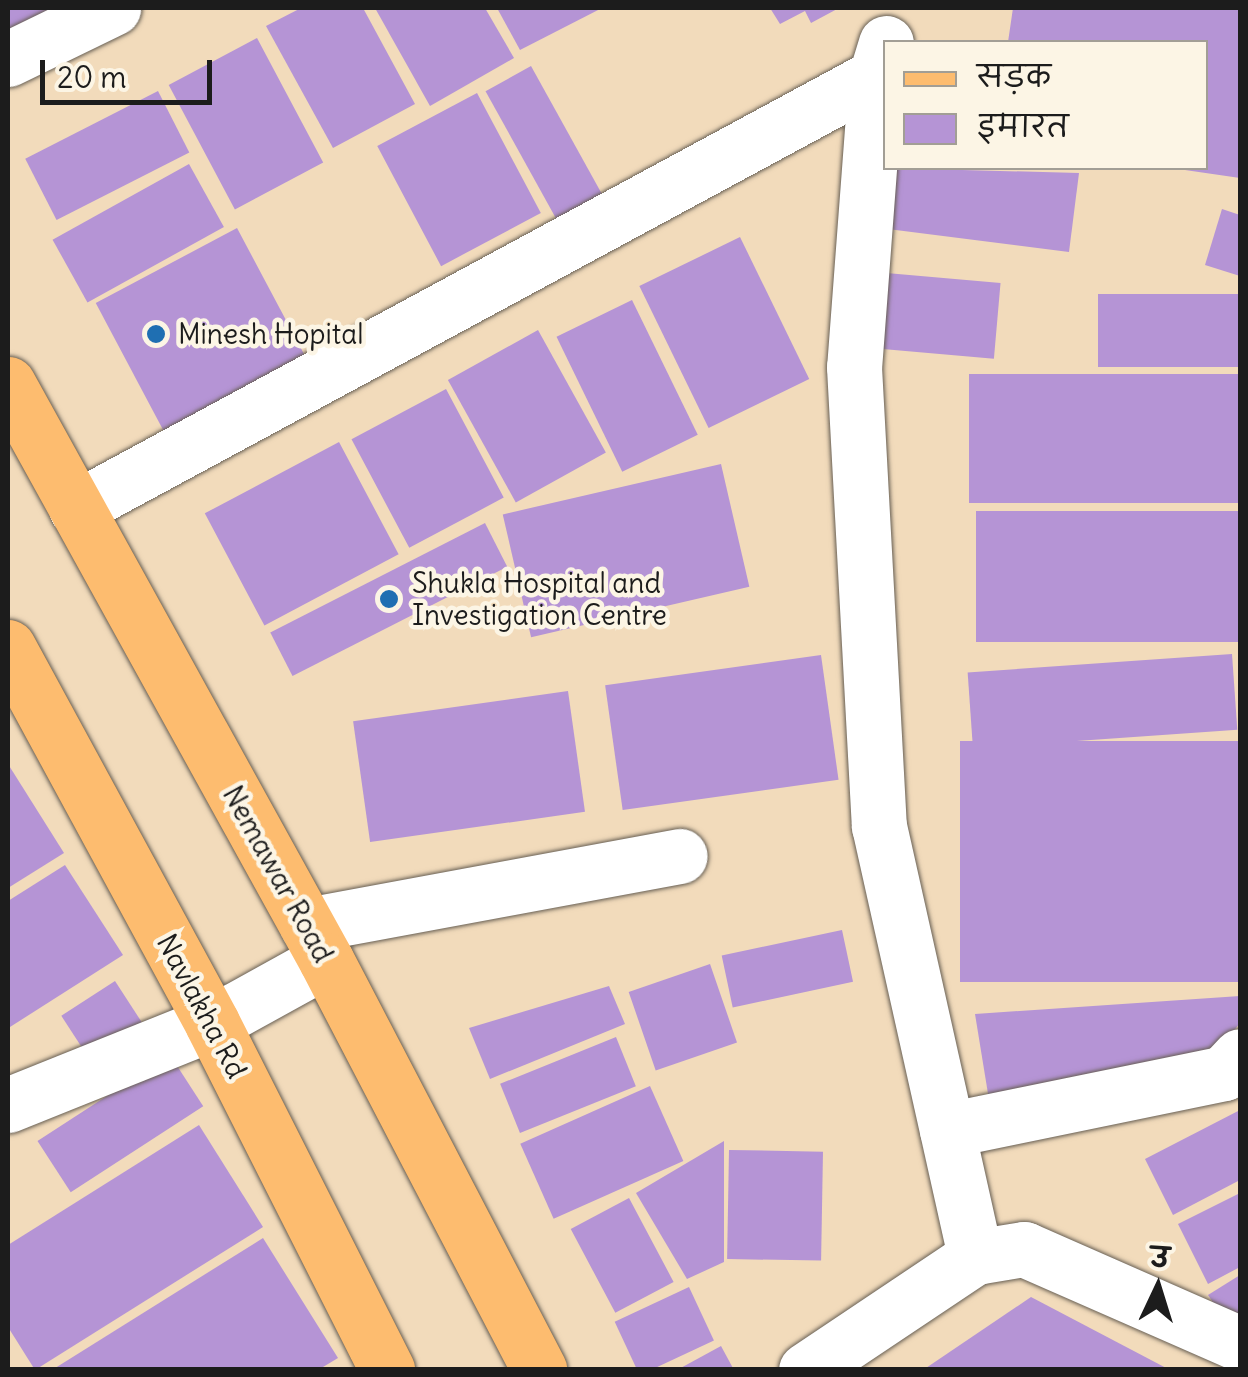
<!DOCTYPE html>
<html>
<head>
<meta charset="utf-8">
<style>
	body { margin:0 }
	#map { position:relative; width:1248px; height:1377px; overflow:hidden; background:#f2dbbb; font-family:Delius,"Playpen Sans Deva",sans-serif }
	div>[style] { position:absolute }
	[style*='--x'] { left:calc(var(--x)*1px); top:calc(var(--y)*1px); width:calc(var(--w)*1px); rotate:calc(var(--a)*1deg) }
	.building>* { inset:0; background:#b594d5; transform-origin:0 0 }
	.roads { filter:drop-shadow(0 0 2px #675f54) drop-shadow(0 0 2px #675f54) }
	.minor>* { height:55px; margin:-27.5px; padding:0 27.5px; transform-origin:27.5px; border-radius:27.5px; background:#fff }
	.major>* { height:55px; margin:-27.5px; padding:0 27.5px; transform-origin:27.5px; border-radius:27.5px; background:#fdbc6f }
	.dots>* { width:28px; height:28px; translate:-50% -50%; box-sizing:border-box; border:5px solid #fcf5e5; border-radius:50% }
	span { translate:-50% -50%; white-space:nowrap; text-align:center; line-height:1.15; -webkit-text-stroke:9px #fcf5e5; paint-order:stroke }
	.poi-label { font-size:28px; color:#1c1c1c }
	.left { translate:0 -50%; text-align:left }
	.street-label { font-size:28px; color:#1c1c1c }
	.frame { position:absolute; inset:0; border:10px solid #1c1c1c; pointer-events:none }
	.legend { position:absolute; left:883px; top:40px; width:325px; height:130px; box-sizing:border-box; background:#fcf5e5; border:2px solid #a29e95; margin:0; padding:12px 18px; list-style:none; font-size:30px; color:#1c1c1c }
	.legend li { display:flex; align-items:center; gap:20px; height:50px }
	.legend b { width:50px; border:2px solid #a29e95 }
	.north { position:absolute; left:1108px; top:1237px; width:100px; height:100px; -webkit-text-stroke:8px #fcf5e5; paint-order:stroke; rotate:4deg; font-size:28px; font-weight:700; line-height:40px; text-align:center; color:#1c1c1c }
	.north::after { content:''; display:block; margin:auto; width:35px; height:45px; background:#1c1c1c; clip-path:polygon(50% 0,100% 100%,50% 72%,0 100%) }
	.scale { position:absolute; left:40px; top:60px; width:172px; height:45px; box-sizing:border-box; border:5px solid #1c1c1c; border-top:0; padding-left:12px; font-size:30px; line-height:35px; white-space:nowrap; color:#1c1c1c; -webkit-text-stroke:8px #fcf5e5; paint-order:stroke }
</style>
</head>
<body>
<div id="map">
	<div class="building">
		<i style="clip-path:polygon(8px 8px,99px 8px,8px 56px)"></i>
		<i style="clip-path:polygon(301px 8px,363px 8px,415px 104px,333px 148px,266px 26px)"></i>
		<i style="clip-path:polygon(375px 8px,485px 8px,514px 58px,430px 106px)"></i>
		<i style="clip-path:polygon(497px 8px,602px 8px,520px 50px)"></i>
		<i style="clip-path:polygon(770px 8px,839px 8px,811px 23px,805px 11px,780px 24px)"></i>
		<i style="clip-path:polygon(1013px 8px,1240px 8px,1240px 178px,1185px 170px,1206px 168px,1206px 42px,1008px 42px)"></i>
		<i style="left:257px;top:38px;width:141px;height:100px;rotate:62deg"></i>
		<i style="left:531px;top:66px;width:146px;height:52px;rotate:61deg"></i>
		<i style="left:158px;top:91px;width:69px;height:149px;rotate:63deg"></i>
		<i style="left:477px;top:93px;width:136px;height:113px;rotate:62deg"></i>
		<i style="left:189px;top:164px;width:72px;height:156px;rotate:61deg"></i>
		<i style="clip-path:polygon(888px 168px,1079px 173px,1069px 252px,880px 228px)"></i>
		<i style="clip-path:polygon(1222px 209px,1240px 215px,1240px 276px,1205px 265px)"></i>
		<i style="left:237px;top:228px;width:145px;height:160px;rotate:62deg"></i>
		<i style="left:740px;top:237px;width:158px;height:112px;rotate:64deg"></i>
		<i style="left:875px;top:272px;width:126px;height:76px;rotate:5deg"></i>
		<i style="left:1240px;top:294px;width:73px;height:142px;rotate:90deg"></i>
		<i style="left:632px;top:300px;width:150px;height:84px;rotate:64deg"></i>
		<i style="left:538px;top:330px;width:140px;height:103px;rotate:61deg"></i>
		<i style="left:1240px;top:374px;width:129px;height:271px;rotate:90deg"></i>
		<i style="left:446px;top:389px;width:123px;height:107px;rotate:62deg"></i>
		<i style="left:339px;top:442px;width:127px;height:152px;rotate:62deg"></i>
		<i style="left:721px;top:464px;width:126px;height:224px;rotate:77deg"></i>
		<i style="left:1240px;top:511px;width:131px;height:264px;rotate:90deg"></i>
		<i style="left:485px;top:523px;width:49px;height:241px;rotate:63deg"></i>
		<i style="left:1232px;top:654px;width:76px;height:265px;rotate:86deg"></i>
		<i style="left:821px;top:655px;width:126px;height:218px;rotate:82deg"></i>
		<i style="left:568px;top:691px;width:122px;height:217px;rotate:82deg"></i>
		<i style="left:1240px;top:741px;width:241px;height:280px;rotate:90deg"></i>
		<i style="clip-path:polygon(8px 764px,64px 853px,8px 888px)"></i>
		<i style="clip-path:polygon(65px 865px,123px 955px,10px 1027px,8px 901px)"></i>
		<i style="left:842px;top:930px;width:53px;height:123px;rotate:78deg"></i>
		<i style="left:710px;top:964px;width:83px;height:86px;rotate:71deg"></i>
		<i style="left:115px;top:981px;width:62px;height:64px;rotate:57deg"></i>
		<i style="clip-path:polygon(609px 986px,625px 1024px,490px 1079px,469px 1028px)"></i>
		<i style="clip-path:polygon(1240px 996px,1240px 1023px,1207px 1064px,990px 1106px,975px 1014px)"></i>
		<i style="left:616px;top:1037px;width:53px;height:125px;rotate:68deg"></i>
		<i style="left:170px;top:1055px;width:61px;height:158px;rotate:57deg"></i>
		<i style="left:650px;top:1086px;width:82px;height:142px;rotate:66deg"></i>
		<i style="clip-path:polygon(1240px 1110px,1240px 1180px,1173px 1215px,1145px 1159px)"></i>
		<i style="clip-path:polygon(199px 1125px,263px 1227px,35px 1370px,8px 1327px,8px 1245px)"></i>
		<i style="clip-path:polygon(724px 1141px,724px 1262px,687px 1279px,636px 1193px)"></i>
		<i style="left:729px;top:1150px;width:94px;height:109px;rotate:1deg"></i>
		<i style="clip-path:polygon(1240px 1193px,1240px 1267px,1208px 1284px,1178px 1224px)"></i>
		<i style="left:629px;top:1198px;width:95px;height:66px;rotate:62deg"></i>
		<i style="clip-path:polygon(263px 1238px,338px 1358px,318px 1370px,52px 1370px)"></i>
		<i style="clip-path:polygon(1240px 1275px,1240px 1333px,1236px 1336px,1208px 1295px)"></i>
		<i style="left:689px;top:1287px;width:59px;height:82px;rotate:65deg"></i>
		<i style="clip-path:polygon(1031px 1297px,1170px 1370px,923px 1370px)"></i>
		<i style="clip-path:polygon(721px 1346px,734px 1370px,677px 1370px)"></i>
	</div>
	<div class="roads">
		<div class="minor">
			<i style="--x:886;--y:43;--w:34;--a:107"></i>
			<i style="--x:876;--y:76;--w:292;--a:94.3"></i>
			<i style="--x:854;--y:367;--w:460;--a:86.9"></i>
			<i style="--x:879;--y:826;--w:442;--a:77.4"></i>
			<i style="--x:8;--y:59;--w:117;--a:-25.9"></i>
			<i style="--x:76;--y:508;--w:909;--a:-28.37"></i>
			<i style="--x:307;--y:925;--w:379;--a:-10.5"></i>
			<i style="--x:8;--y:1105;--w:220;--a:-21.9"></i>
			<i style="--x:212;--y:1023;--w:130;--a:-28.9"></i>
			<i style="--x:947;--y:1130;--w:283;--a:-11.6"></i>
			<i style="--x:1224;--y:1073;--w:23;--a:-47"></i>
			<i style="--x:806;--y:1370;--w:203;--a:-33.8"></i>
			<i style="--x:975;--y:1257;--w:50;--a:-9.3"></i>
			<i style="--x:1024;--y:1249;--w:236;--a:23.7"></i>
		</div>
		<div class="major">
			<i style="--x:8;--y:384;--w:658;--a:61.1"></i>
			<i style="--x:326;--y:960;--w:462;--a:62.5"></i>
			<i style="--x:8;--y:647;--w:428;--a:61.5"></i>
			<i style="--x:212;--y:1023;--w:389;--a:63.2"></i>
		</div>
	</div>
	<div class="dots">
		<i style="left:156px;top:334px;background:#1f6fb2"></i>
		<i style="left:389px;top:599px;background:#1f6fb2"></i>
	</div>
	<div class="poi-label">
		<span class="left" style="left:178px;top:334px">Minesh Hopital</span>
		<span class="left" style="left:412px;top:599px">Shukla Hospital and<br>Investigation Centre</span>
	</div>
	<div class="street-label">
		<span style="left:278px;top:874px;rotate:61deg">Nemawar Road</span>
		<span style="left:202px;top:1006px;rotate:62deg">Navlakha Rd</span>
	</div>
	<div class="frame"></div>
	<ul class="legend">
	<li><b style="height:12px;background:#fdbc6f"></b>सड़क</li>
	<li><b style="height:28px;background:#b594d5"></b>इमारत</li>
	</ul>
	<div class="north">उ</div>
	<div class="scale">20 m</div>
</div>
</body>
</html>
